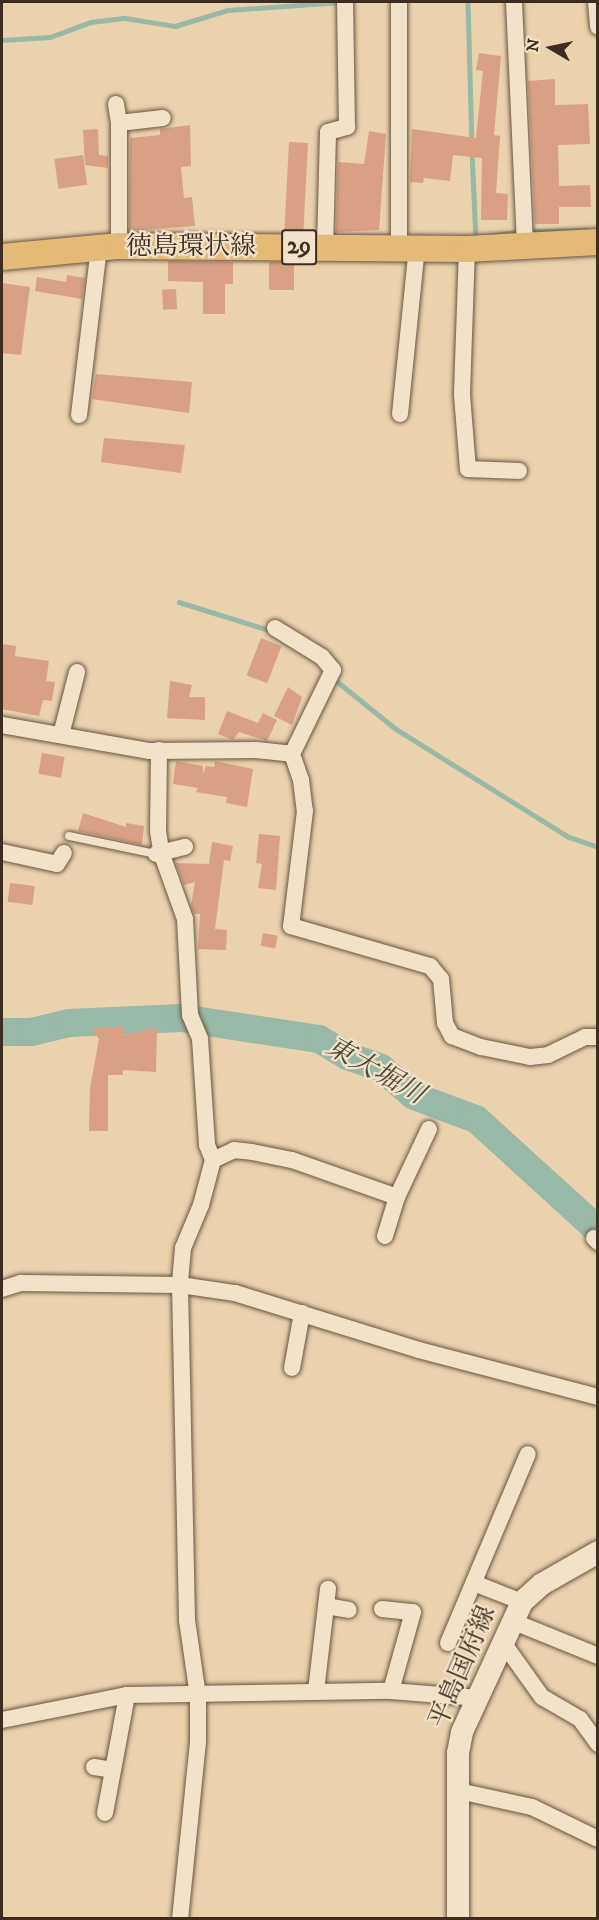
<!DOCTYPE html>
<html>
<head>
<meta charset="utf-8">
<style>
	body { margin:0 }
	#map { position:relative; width:599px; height:1920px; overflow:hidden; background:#ead2ac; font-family:"IM FELL DW Pica","Noto Serif JP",serif }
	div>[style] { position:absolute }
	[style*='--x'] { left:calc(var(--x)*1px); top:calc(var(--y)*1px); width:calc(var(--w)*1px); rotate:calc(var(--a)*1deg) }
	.stream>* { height:4.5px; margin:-2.25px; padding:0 2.25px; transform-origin:2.25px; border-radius:2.25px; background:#98b8a8 }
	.river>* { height:28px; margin:-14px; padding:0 14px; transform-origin:14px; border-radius:14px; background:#98b8a8 }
	.building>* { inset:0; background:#daa084; transform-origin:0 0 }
	.roads { filter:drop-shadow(0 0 2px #685643) drop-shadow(0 0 2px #685643) }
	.lane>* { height:8px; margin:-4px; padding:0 4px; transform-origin:4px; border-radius:4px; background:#f1e2c9 }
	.street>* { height:16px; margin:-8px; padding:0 8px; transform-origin:8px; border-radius:8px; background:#f1e2c9 }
	.secondary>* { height:22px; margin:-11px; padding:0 11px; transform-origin:11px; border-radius:11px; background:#f1e2c9 }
	.primary>* { height:26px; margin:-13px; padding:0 13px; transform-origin:13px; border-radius:13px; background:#e5b976 }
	span { translate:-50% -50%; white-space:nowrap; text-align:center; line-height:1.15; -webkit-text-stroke:4.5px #f1e2c9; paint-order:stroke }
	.shield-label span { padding:2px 4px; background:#f1e2c9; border:2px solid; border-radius:4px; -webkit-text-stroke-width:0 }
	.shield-label { font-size:24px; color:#3d2d20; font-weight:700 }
	.street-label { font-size:26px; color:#3d2d20 }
	.water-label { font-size:27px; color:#4f493b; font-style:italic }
	.frame { position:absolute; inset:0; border:3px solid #3d2d20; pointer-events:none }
	.north { position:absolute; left:521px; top:18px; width:60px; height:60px; -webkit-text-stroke:4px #f1e2c9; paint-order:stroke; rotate:279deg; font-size:16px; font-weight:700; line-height:24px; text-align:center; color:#3d2d20 }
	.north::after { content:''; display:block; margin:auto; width:21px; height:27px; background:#3d2d20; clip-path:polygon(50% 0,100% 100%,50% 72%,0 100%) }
</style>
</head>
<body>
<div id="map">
	<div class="stream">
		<i style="--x:468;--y:2;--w:139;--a:88.4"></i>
		<i style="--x:2;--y:40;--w:48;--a:-3.6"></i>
		<i style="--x:50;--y:37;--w:44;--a:-20.1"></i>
		<i style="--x:91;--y:22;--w:34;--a:-7"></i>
		<i style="--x:125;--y:18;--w:51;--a:9.1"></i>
		<i style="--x:175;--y:26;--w:55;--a:-16.8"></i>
		<i style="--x:228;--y:10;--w:113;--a:-4"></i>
		<i style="--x:472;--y:152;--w:87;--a:87.4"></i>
		<i style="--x:528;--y:231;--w:58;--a:-1"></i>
		<i style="--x:490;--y:236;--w:30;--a:-9"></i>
		<i style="--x:179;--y:602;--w:97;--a:17.3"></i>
		<i style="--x:333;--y:678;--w:81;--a:39"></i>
		<i style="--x:396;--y:729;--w:204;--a:32"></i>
		<i style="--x:569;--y:837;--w:31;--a:19"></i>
	</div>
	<div class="river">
		<i style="--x:2;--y:1032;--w:29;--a:0"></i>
		<i style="--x:31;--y:1032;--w:39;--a:-13"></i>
		<i style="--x:69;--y:1023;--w:112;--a:-2.6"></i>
		<i style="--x:181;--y:1018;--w:140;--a:8.7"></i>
		<i style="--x:319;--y:1039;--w:33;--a:31"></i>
		<i style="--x:347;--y:1056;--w:36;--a:19"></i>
		<i style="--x:381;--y:1068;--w:43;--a:40.3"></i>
		<i style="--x:414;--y:1096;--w:66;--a:20.4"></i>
		<i style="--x:476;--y:1119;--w:165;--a:42.3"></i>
	</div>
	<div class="building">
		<i style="clip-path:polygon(479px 53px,501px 56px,494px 135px,500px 136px,496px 193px,508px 194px,507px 220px,481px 220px,482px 158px,453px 155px,450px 181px,424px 178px,423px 183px,410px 182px,412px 129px,476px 138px,483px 71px,476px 70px)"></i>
		<i style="clip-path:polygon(555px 79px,555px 105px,588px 104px,590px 144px,558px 145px,559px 186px,590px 185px,591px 207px,559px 207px,559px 224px,535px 224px,528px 81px)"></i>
		<i style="clip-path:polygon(190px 125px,191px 166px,181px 167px,184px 198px,192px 197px,195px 226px,129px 231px,130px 138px,160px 135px,160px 129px)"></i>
		<i style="clip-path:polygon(98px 129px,99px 155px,108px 156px,108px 168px,85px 165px,83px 130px)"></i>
		<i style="clip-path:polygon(369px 131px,386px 134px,379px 230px,336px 232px,338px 162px,364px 164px)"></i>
		<i style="left:289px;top:142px;width:19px;height:88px;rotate:3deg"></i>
		<i style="left:83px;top:155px;width:30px;height:29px;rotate:82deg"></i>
		<i style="clip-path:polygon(168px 261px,233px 262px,233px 284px,225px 284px,225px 314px,203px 314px,203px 282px,168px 281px)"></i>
		<i style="left:269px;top:262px;width:25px;height:28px"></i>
		<i style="clip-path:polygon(67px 275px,85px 278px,82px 299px,35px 291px,37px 277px,66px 282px)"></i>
		<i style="clip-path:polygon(2px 283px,30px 287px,21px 355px,2px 353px)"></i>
		<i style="left:176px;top:289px;width:20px;height:14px;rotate:87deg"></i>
		<i style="clip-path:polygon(96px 374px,192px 382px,189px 413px,92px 399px)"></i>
		<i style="clip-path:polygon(104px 438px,185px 445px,181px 473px,101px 462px)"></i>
		<i style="left:261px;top:638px;width:22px;height:40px;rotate:21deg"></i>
		<i style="clip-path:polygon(2px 644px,16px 646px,15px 656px,49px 661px,46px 681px,55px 682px,52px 701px,43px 700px,39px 716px,2px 709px)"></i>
		<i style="clip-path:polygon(170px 681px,192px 685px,189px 697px,205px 697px,205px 720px,167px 718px)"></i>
		<i style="clip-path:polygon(288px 687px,302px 697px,292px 725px,274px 716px)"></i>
		<i style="clip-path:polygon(227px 711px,258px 723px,263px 713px,277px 720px,267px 741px,239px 732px,233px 740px,218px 734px)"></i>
		<i style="left:42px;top:753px;width:23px;height:21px;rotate:10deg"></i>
		<i style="clip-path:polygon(176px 761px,203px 766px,203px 774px,206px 766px,214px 767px,215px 761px,253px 769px,247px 807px,226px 803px,227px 797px,196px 792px,198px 788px,173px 784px)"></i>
		<i style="clip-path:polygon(83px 813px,126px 827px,126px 823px,144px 826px,142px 845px,78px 831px)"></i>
		<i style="clip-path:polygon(259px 834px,280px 836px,276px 890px,258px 888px,262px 864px,256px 863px)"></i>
		<i style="clip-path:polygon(212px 842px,233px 846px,230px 861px,224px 860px,215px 929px,227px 930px,226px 950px,198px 949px,200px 914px,194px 914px,191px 906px,195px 882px,184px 885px,176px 863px,209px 864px)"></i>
		<i style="left:10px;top:883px;width:25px;height:19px;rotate:7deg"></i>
		<i style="left:263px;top:933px;width:15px;height:13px;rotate:11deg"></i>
		<i style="clip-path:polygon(123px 1026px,123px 1035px,157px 1028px,156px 1072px,123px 1070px,123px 1075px,108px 1075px,108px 1131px,89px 1131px,90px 1088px,99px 1039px,92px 1029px)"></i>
	</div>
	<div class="roads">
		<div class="lane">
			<i style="--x:69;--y:836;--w:89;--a:11.7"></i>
		</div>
		<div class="street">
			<i style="--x:514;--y:2;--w:243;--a:87.4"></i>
			<i style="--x:596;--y:2;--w:25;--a:85"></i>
			<i style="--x:116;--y:104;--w:19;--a:81"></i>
			<i style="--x:119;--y:123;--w:44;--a:-6.5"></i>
			<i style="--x:119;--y:123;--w:123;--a:90"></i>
			<i style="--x:325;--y:248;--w:116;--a:-88.5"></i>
			<i style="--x:328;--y:132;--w:20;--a:-15"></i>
			<i style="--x:347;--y:127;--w:125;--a:-90.9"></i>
			<i style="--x:399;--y:248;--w:246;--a:-90"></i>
			<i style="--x:467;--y:249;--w:146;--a:92"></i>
			<i style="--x:462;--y:395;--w:74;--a:85.4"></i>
			<i style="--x:468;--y:469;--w:51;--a:2.2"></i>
			<i style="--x:400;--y:414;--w:167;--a:-84.2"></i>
			<i style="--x:79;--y:415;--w:169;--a:-83.2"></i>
			<i style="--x:275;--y:628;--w:55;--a:31.7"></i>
			<i style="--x:322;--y:657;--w:17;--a:50"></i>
			<i style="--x:333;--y:670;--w:93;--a:116"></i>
			<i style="--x:2;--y:725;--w:150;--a:10"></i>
			<i style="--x:150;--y:751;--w:106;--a:-0.5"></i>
			<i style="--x:256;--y:750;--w:36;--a:6"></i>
			<i style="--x:292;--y:754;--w:28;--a:71"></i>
			<i style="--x:301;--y:780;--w:31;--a:83"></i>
			<i style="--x:305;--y:811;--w:116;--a:96.9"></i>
			<i style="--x:291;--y:926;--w:145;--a:16.1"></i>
			<i style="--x:430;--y:966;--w:17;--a:50"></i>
			<i style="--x:441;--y:979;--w:44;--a:84.8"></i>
			<i style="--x:445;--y:1023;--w:15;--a:62"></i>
			<i style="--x:452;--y:1036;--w:31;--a:21"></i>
			<i style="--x:481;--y:1047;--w:50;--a:11.5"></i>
			<i style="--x:530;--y:1057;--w:18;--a:-6"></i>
			<i style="--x:548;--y:1055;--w:41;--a:-25.9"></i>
			<i style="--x:585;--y:1037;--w:13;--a:0"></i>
			<i style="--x:61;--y:735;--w:65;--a:-75.7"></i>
			<i style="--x:159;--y:750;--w:81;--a:90.7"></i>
			<i style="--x:158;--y:831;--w:24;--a:81"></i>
			<i style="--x:162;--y:855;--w:68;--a:70.2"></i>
			<i style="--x:185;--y:919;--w:96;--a:87"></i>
			<i style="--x:190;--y:1015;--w:26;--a:67"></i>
			<i style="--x:200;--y:1039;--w:106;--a:86.2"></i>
			<i style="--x:207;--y:1145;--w:16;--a:68"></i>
			<i style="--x:213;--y:1160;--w:47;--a:104.9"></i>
			<i style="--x:201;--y:1205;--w:47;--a:112.7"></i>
			<i style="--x:183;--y:1248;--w:37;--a:95"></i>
			<i style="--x:180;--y:1285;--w:335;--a:88.8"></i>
			<i style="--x:187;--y:1620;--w:77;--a:81.8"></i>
			<i style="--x:198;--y:1696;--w:46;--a:90"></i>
			<i style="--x:198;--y:1742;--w:177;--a:95.8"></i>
			<i style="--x:2;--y:852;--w:56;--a:12.3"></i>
			<i style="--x:57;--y:864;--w:13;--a:-58"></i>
			<i style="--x:156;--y:854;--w:30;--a:-14"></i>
			<i style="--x:213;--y:1160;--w:23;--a:-25"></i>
			<i style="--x:234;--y:1150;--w:18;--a:6"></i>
			<i style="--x:252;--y:1152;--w:41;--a:11.3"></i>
			<i style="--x:292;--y:1160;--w:111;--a:19.4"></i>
			<i style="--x:385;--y:1236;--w:41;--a:-72.9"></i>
			<i style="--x:397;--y:1197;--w:75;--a:-64.8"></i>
			<i style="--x:594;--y:1238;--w:6;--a:45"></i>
			<i style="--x:2;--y:1289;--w:20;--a:-18"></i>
			<i style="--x:21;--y:1283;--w:159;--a:0.7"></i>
			<i style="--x:180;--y:1285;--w:56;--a:8.3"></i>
			<i style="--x:235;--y:1293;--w:193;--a:17.2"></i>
			<i style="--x:419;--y:1350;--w:185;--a:14.7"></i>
			<i style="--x:292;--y:1368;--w:56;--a:-79.7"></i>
			<i style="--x:474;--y:1583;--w:52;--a:21.6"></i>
			<i style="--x:326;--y:1606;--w:23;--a:10"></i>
			<i style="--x:382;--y:1609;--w:31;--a:6"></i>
			<i style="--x:413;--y:1612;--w:82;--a:105.6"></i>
			<i style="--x:512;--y:1621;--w:93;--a:22.1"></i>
			<i style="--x:448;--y:1643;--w:205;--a:-67.1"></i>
			<i style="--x:504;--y:1644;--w:65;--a:54.4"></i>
			<i style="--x:542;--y:1697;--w:44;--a:30.1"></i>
			<i style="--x:580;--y:1719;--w:31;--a:54"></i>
			<i style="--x:316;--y:1691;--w:103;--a:-83.3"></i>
			<i style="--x:2;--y:1720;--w:127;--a:-11.3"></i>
			<i style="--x:127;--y:1695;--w:264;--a:-0.9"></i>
			<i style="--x:391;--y:1691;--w:88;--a:4.5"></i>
			<i style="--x:94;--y:1767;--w:19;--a:9"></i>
			<i style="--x:459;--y:1791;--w:75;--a:12.4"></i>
			<i style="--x:532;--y:1807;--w:73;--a:25.9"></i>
			<i style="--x:105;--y:1813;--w:120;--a:-79.4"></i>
		</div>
		<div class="secondary">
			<i style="--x:458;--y:1918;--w:165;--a:-90"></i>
			<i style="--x:458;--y:1753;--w:21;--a:-79"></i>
			<i style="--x:462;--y:1732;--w:143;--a:-65.2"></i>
			<i style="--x:522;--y:1602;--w:27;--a:-42"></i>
			<i style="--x:542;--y:1584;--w:64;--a:-29.7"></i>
		</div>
		<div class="primary">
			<i style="--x:2;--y:257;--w:118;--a:-5.4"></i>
			<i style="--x:119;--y:246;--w:348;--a:0.5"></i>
			<i style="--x:467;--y:249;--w:131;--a:-3.1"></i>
		</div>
	</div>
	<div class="shield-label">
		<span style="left:299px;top:247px">29</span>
	</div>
	<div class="street-label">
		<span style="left:191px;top:247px">徳島環状線</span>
		<span style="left:463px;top:1667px;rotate:-67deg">平島国府線</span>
	</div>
	<div class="water-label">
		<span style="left:375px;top:1071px;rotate:29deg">東大堀川</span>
	</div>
	<div class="frame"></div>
	<div class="north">N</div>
</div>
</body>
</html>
